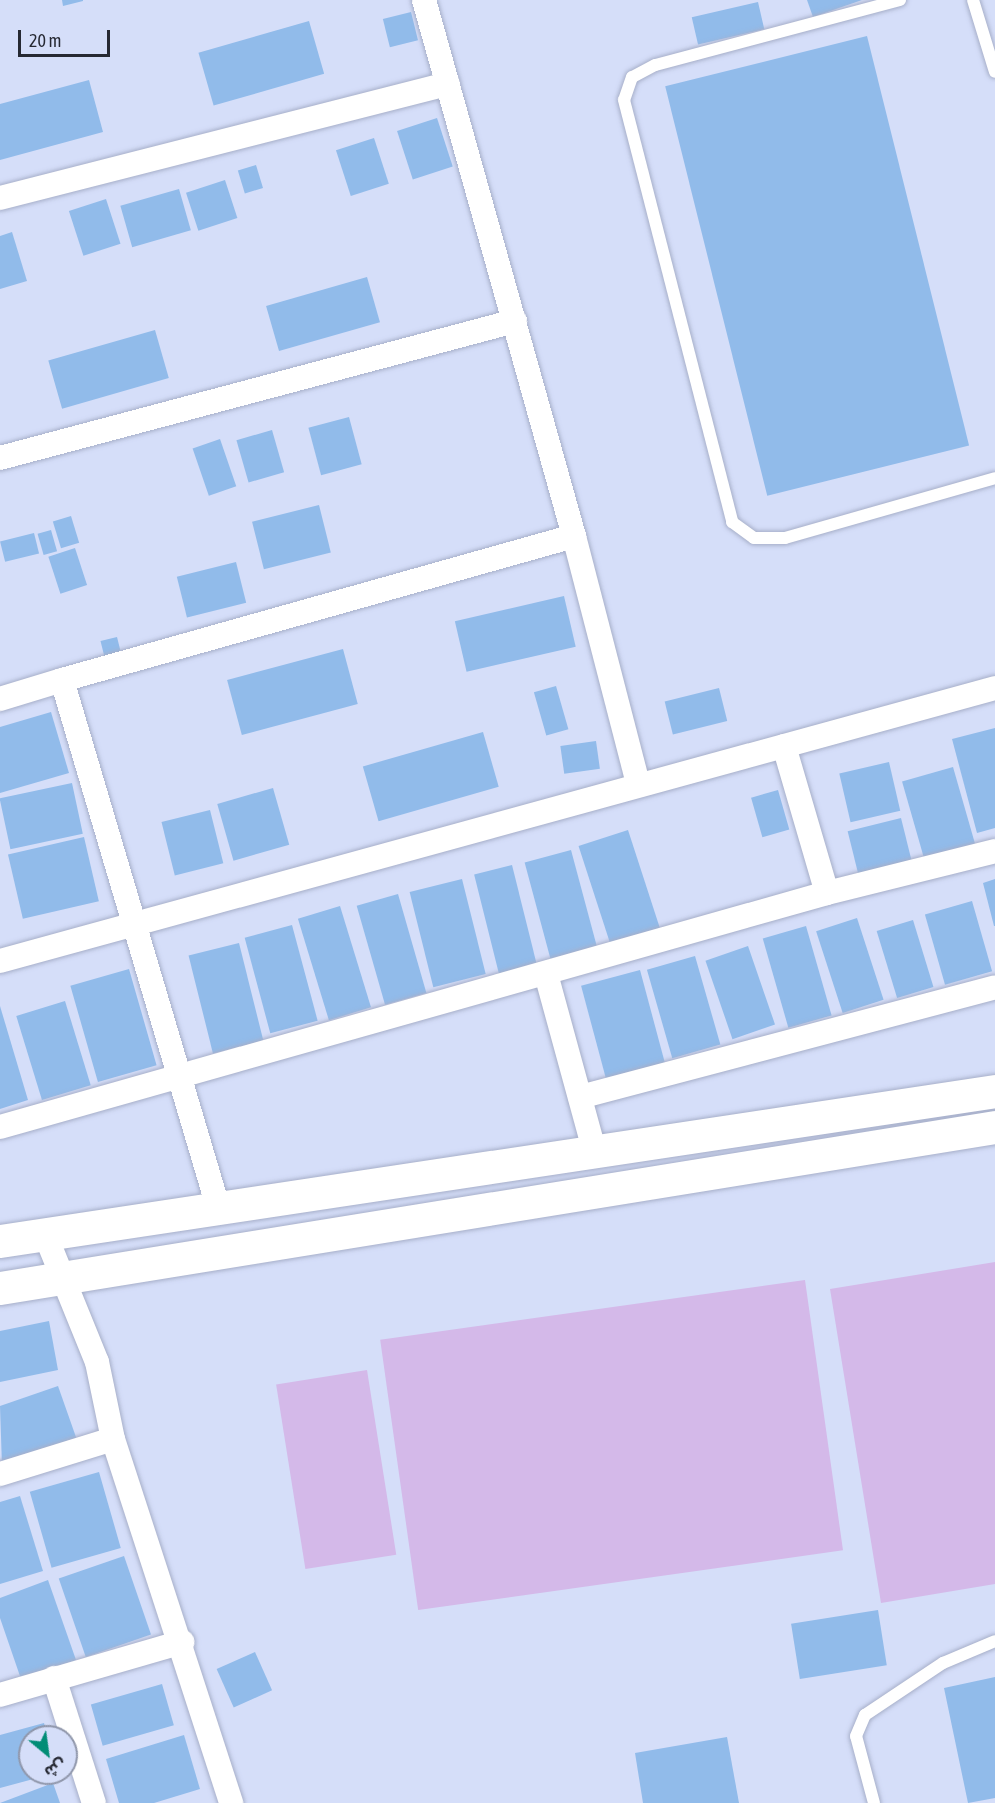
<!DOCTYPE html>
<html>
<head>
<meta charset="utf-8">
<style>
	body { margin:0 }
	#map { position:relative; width:995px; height:1803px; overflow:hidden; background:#d5def9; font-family:"Asap Condensed","Noto Sans Arabic",sans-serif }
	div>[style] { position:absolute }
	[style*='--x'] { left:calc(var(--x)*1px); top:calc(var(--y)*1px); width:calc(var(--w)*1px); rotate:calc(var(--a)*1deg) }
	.green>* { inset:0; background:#d4b9e9; transform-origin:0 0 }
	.building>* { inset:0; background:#91bbea; transform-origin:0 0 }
	.roads { filter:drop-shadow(0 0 2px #a7afc9) drop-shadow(0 0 2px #a7afc9) }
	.service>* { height:12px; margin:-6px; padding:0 6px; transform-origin:6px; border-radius:6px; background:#fff }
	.minor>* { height:24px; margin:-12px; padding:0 12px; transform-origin:12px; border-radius:12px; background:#fff }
	.secondary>* { height:33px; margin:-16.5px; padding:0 16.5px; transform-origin:16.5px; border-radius:16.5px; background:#fff }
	span { translate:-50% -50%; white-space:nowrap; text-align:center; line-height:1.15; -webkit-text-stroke:4.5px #d5def9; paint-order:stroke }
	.north { position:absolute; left:18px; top:1725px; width:60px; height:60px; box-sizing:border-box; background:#d5def9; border:2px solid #8f96aa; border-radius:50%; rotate:151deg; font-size:16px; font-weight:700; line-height:24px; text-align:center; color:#262933 }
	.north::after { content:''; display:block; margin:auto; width:21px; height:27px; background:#018d76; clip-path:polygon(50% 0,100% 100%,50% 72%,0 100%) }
	.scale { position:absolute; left:18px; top:30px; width:92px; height:27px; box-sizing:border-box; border:3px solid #262933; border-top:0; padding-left:8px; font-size:18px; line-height:21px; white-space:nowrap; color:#262933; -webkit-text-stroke:4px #d5def9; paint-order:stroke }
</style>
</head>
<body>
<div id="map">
	<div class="green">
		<i style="clip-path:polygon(995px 1262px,995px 1584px,881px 1603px,830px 1289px)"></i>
		<i style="left:805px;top:1280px;width:273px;height:429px;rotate:82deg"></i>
		<i style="left:367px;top:1370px;width:187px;height:92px;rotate:81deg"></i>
	</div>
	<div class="building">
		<i style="clip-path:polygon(62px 0,83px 0,83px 1px,63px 6px)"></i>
		<i style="clip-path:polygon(807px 0,862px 0,813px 17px)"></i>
		<i style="left:758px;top:2px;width:28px;height:68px;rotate:77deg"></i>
		<i style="left:411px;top:12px;width:29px;height:29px;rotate:76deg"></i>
		<i style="left:309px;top:21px;width:55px;height:115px;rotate:74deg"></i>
		<i style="left:867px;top:36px;width:422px;height:208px;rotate:76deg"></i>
		<i style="clip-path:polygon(89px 80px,103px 132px,0 160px,0 104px)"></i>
		<i style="left:437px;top:118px;width:51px;height:42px;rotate:72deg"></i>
		<i style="left:374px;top:138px;width:48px;height:40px;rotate:72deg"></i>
		<i style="left:256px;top:165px;width:24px;height:19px;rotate:73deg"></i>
		<i style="left:225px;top:180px;width:40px;height:41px;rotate:72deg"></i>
		<i style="left:179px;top:189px;width:43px;height:61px;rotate:74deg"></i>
		<i style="left:106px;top:199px;width:47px;height:39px;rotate:72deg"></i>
		<i style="clip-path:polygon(12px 232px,27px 281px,0 289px,0 236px)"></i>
		<i style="left:367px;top:277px;width:47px;height:105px;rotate:74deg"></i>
		<i style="left:155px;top:330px;width:50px;height:111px;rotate:74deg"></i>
		<i style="left:349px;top:417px;width:49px;height:42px;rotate:75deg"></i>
		<i style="left:272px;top:430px;width:44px;height:37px;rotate:74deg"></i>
		<i style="left:220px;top:439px;width:50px;height:29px;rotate:71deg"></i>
		<i style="left:319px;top:505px;width:49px;height:69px;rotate:76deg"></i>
		<i style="left:71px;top:516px;width:28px;height:19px;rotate:73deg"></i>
		<i style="left:51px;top:530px;width:22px;height:14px;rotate:74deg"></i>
		<i style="left:34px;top:533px;width:21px;height:35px;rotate:76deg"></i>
		<i style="left:75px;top:548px;width:39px;height:28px;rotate:72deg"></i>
		<i style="left:236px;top:562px;width:42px;height:61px;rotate:76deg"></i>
		<i style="left:564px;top:596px;width:52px;height:112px;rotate:77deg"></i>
		<i style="left:117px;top:637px;width:21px;height:17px;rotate:76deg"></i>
		<i style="left:343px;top:649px;width:57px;height:120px;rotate:75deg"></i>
		<i style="left:556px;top:686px;width:45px;height:23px;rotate:74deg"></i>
		<i style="left:719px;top:688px;width:34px;height:56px;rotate:76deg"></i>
		<i style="clip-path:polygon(51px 712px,69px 773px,0 793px,0 727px)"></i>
		<i style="clip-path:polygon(995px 728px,995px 828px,977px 833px,952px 739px)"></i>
		<i style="left:483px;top:732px;width:57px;height:125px;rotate:74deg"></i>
		<i style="left:596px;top:741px;width:28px;height:36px;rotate:82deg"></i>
		<i style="left:889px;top:762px;width:50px;height:51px;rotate:77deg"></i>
		<i style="left:953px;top:767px;width:81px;height:53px;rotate:74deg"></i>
		<i style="left:72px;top:783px;width:52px;height:74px;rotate:78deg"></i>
		<i style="left:273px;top:788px;width:59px;height:58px;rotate:74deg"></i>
		<i style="left:778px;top:790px;width:41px;height:28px;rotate:74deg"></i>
		<i style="left:210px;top:810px;width:55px;height:50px;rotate:76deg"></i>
		<i style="left:901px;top:818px;width:45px;height:55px;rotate:76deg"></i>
		<i style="left:628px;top:830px;width:106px;height:52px;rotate:72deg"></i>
		<i style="left:84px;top:837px;width:66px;height:78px;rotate:77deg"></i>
		<i style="left:571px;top:850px;width:101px;height:48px;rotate:75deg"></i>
		<i style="left:512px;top:865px;width:105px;height:39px;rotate:76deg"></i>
		<i style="left:462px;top:879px;width:98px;height:54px;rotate:76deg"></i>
		<i style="clip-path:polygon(995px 879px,995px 926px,994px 926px,983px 883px)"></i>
		<i style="left:398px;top:894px;width:103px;height:43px;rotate:74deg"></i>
		<i style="left:972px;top:901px;width:73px;height:49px;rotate:74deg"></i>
		<i style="left:340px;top:906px;width:106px;height:44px;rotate:73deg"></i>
		<i style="left:857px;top:918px;width:86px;height:43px;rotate:72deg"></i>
		<i style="left:913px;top:920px;width:70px;height:38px;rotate:73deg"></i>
		<i style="left:292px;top:925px;width:99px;height:49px;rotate:75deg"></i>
		<i style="left:806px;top:926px;width:93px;height:45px;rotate:74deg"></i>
		<i style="left:239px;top:943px;width:101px;height:52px;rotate:76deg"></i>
		<i style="left:748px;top:946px;width:83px;height:45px;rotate:71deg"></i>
		<i style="left:695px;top:956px;width:92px;height:50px;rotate:74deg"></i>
		<i style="left:129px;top:969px;width:100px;height:61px;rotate:74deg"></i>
		<i style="left:640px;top:970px;width:96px;height:61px;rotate:75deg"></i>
		<i style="left:65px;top:1001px;width:88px;height:51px;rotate:73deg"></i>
		<i style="clip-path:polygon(0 1006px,28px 1100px,0 1109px)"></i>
		<i style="clip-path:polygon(49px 1321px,58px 1370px,0 1382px,0 1331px)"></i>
		<i style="clip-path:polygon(58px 1386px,77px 1440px,2px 1466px,0 1406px)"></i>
		<i style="left:99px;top:1472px;width:79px;height:72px;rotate:74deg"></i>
		<i style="clip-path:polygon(20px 1496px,43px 1571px,0 1584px,0 1502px)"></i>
		<i style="left:124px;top:1556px;width:83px;height:69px;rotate:71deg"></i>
		<i style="clip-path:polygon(48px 1580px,76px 1660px,21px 1679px,0 1618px,0 1598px)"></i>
		<i style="left:878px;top:1610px;width:56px;height:88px;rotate:81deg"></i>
		<i style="left:255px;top:1652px;width:42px;height:42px;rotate:66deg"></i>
		<i style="clip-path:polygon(995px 1677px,995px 1798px,968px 1803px,944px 1688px)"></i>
		<i style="left:162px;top:1684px;width:43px;height:74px;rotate:74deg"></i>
		<i style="clip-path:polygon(44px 1723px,48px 1737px,30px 1737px,30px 1773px,52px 1774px,0 1788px,0 1735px)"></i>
		<i style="clip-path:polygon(184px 1735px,200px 1789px,154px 1803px,119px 1803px,106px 1759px)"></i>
		<i style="clip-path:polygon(727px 1737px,739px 1803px,643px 1803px,635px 1753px)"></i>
		<i style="clip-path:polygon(53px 1783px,60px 1803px,0 1803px)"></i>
	</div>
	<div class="roads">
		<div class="service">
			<i style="--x:900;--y:0;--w:253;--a:165.1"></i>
			<i style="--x:655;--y:65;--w:26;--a:152"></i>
			<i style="--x:632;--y:77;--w:24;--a:109"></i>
			<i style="--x:624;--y:100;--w:436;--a:75.6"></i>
			<i style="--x:732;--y:522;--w:27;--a:36"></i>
			<i style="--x:754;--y:538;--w:31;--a:0"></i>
			<i style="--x:785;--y:538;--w:218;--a:-15.9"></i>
			<i style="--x:973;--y:0;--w:75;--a:73"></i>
			<i style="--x:874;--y:1803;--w:69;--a:-105"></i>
			<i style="--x:856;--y:1736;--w:23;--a:-67"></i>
			<i style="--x:865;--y:1715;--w:94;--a:-33.7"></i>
			<i style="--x:943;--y:1663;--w:56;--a:-22.9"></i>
		</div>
		<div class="minor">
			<i style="--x:424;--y:0;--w:557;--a:74.37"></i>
			<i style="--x:574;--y:536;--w:256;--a:75.5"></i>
			<i style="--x:0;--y:198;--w:462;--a:-14.3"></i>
			<i style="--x:0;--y:458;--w:533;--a:-14.9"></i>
			<i style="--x:62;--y:680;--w:532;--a:-15.71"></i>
			<i style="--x:0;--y:699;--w:65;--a:-17"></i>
			<i style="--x:62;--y:680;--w:550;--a:73.51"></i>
			<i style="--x:784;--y:746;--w:153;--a:73.7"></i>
			<i style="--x:0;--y:961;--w:1032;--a:-15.34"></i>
			<i style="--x:546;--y:974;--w:182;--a:74.7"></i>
			<i style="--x:580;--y:1097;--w:429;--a:-14.8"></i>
			<i style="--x:0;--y:1127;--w:859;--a:-15.8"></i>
			<i style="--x:827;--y:893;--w:173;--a:-14"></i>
			<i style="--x:45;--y:1234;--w:138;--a:67.9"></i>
			<i style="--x:97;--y:1362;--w:79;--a:78.3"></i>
			<i style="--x:113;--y:1439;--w:383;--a:72"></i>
			<i style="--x:0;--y:1474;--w:118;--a:-17.2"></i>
			<i style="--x:54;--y:1678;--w:131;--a:72.3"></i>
			<i style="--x:0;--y:1695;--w:190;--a:-16.2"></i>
		</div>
		<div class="secondary">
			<i style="--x:0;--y:1241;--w:1006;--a:-8.57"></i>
			<i style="--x:0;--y:1288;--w:1008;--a:-9.19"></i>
		</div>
	</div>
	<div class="north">ش</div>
	<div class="scale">20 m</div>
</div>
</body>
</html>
